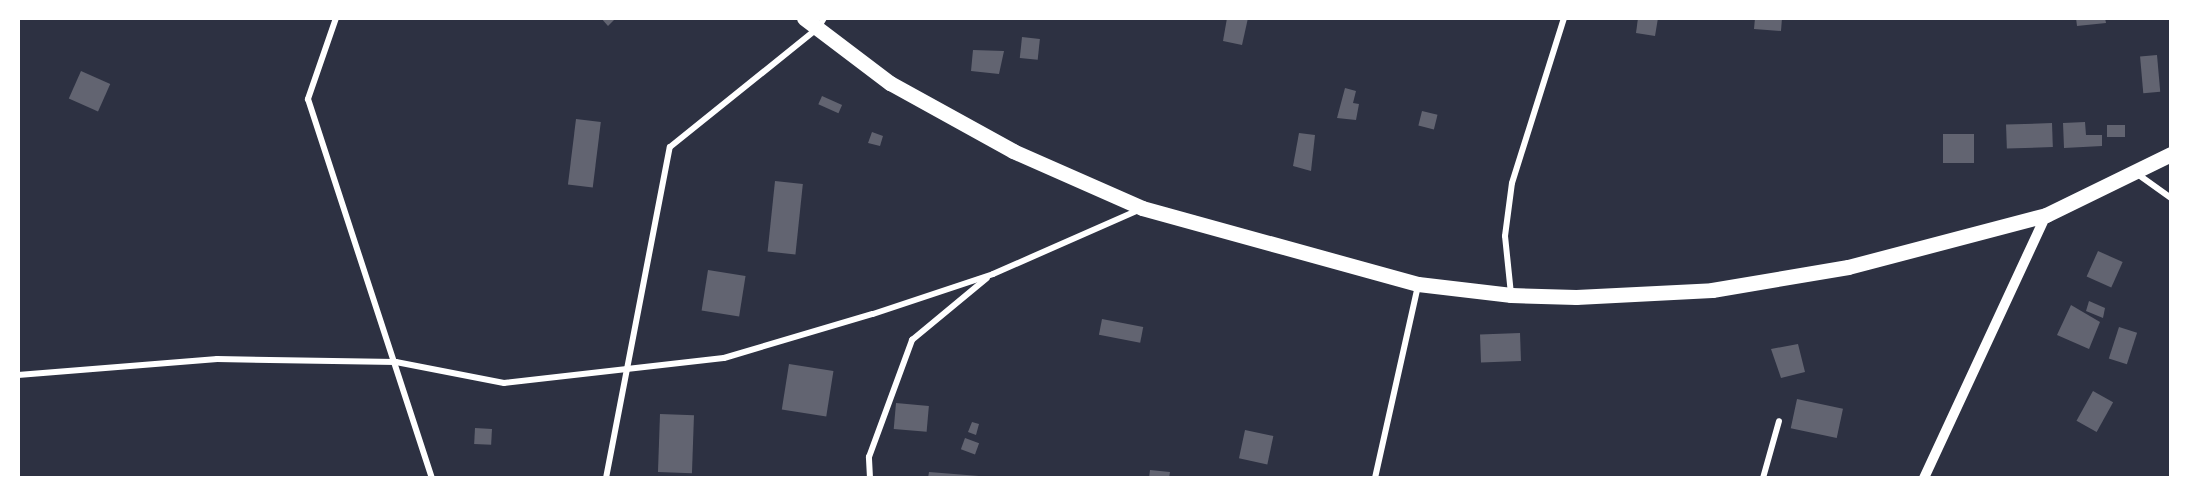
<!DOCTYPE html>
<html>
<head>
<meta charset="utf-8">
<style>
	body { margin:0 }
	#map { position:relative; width:2189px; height:496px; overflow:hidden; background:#2d3142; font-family:"PT Sans Narrow",sans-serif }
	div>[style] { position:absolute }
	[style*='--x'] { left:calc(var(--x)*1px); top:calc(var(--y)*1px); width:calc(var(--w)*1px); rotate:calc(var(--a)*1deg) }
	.building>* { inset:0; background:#626471; transform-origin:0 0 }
	.minor>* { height:6px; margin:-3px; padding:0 3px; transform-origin:3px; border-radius:3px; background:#fff }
	.tertiary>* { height:10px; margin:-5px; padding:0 5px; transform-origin:5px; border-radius:5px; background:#fff }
	.primary>* { height:15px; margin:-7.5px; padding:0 7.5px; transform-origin:7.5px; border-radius:7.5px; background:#fff }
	span { translate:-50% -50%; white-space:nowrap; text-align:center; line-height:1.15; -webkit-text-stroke:5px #fff; paint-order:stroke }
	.frame { position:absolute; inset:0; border:20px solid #fff; pointer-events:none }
</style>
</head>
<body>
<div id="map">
	<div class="building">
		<i style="clip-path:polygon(601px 18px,616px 18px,608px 26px)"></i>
		<i style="clip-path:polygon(1227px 18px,1248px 18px,1242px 45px,1223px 41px)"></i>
		<i style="clip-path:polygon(1638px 18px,1658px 18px,1655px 36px,1636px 33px)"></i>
		<i style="clip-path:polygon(1755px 18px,1782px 18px,1781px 31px,1754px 29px)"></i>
		<i style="clip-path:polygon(2076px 18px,2105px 18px,2106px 23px,2077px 26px)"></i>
		<i style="left:1022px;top:37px;width:18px;height:21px;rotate:6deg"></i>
		<i style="clip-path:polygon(973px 50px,1004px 51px,999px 74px,971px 71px)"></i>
		<i style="left:2157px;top:55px;width:37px;height:17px;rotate:85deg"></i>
		<i style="left:81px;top:71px;width:32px;height:30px;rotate:24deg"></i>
		<i style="clip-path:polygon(1345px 88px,1356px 91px,1353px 103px,1359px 104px,1356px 120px,1337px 118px)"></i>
		<i style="left:822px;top:96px;width:22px;height:9px;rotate:24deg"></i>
		<i style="left:1422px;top:111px;width:16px;height:15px;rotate:14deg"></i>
		<i style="left:576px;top:119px;width:25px;height:66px;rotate:7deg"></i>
		<i style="clip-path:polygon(2085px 122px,2086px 135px,2102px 135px,2102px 146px,2064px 148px,2063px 123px)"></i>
		<i style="left:2052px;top:123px;width:24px;height:46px;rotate:88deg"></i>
		<i style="left:2107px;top:125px;width:18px;height:12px"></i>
		<i style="clip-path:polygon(872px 132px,883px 136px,880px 146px,868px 143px)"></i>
		<i style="clip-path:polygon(1299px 133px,1315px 135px,1311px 171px,1293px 166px)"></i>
		<i style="left:1943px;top:134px;width:31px;height:29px"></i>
		<i style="left:775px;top:181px;width:28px;height:71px;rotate:6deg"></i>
		<i style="left:2098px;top:251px;width:27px;height:28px;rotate:24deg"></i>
		<i style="left:708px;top:270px;width:38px;height:41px;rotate:9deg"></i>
		<i style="clip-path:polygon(2089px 301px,2105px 308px,2103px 318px,2086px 311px)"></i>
		<i style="clip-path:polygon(2071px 305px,2100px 322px,2089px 349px,2057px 335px)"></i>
		<i style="left:1102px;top:319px;width:42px;height:16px;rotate:11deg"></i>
		<i style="left:2119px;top:327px;width:19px;height:33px;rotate:18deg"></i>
		<i style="left:1520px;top:333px;width:28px;height:40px;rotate:88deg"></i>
		<i style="clip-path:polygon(1798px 344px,1805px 372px,1781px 378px,1771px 349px)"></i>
		<i style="left:789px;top:364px;width:45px;height:46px;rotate:9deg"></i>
		<i style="left:2093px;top:391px;width:23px;height:34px;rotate:29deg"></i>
		<i style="left:1797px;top:399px;width:47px;height:30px;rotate:12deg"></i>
		<i style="left:896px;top:403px;width:33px;height:26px;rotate:5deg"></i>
		<i style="left:660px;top:414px;width:34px;height:58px;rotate:2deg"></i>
		<i style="clip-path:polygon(972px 422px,979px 424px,976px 435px,968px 432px)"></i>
		<i style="left:475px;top:428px;width:17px;height:16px;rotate:3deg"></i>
		<i style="left:1245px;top:430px;width:29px;height:29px;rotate:12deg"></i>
		<i style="left:965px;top:438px;width:15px;height:12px;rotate:20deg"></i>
		<i style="clip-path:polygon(1150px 470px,1170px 472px,1169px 478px,1149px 478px)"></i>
		<i style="clip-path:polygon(929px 472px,979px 476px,979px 478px,928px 478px)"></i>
	</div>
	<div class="minor">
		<i style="--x:336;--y:18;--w:86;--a:109.1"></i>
		<i style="--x:308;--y:99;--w:399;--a:71.9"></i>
		<i style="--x:2136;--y:173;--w:43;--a:35.5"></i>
		<i style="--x:1511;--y:294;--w:58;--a:-95.9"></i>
		<i style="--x:1505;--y:236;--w:53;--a:-82.5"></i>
		<i style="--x:1512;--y:183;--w:173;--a:-72.5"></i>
		<i style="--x:18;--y:375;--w:200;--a:-4.6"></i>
		<i style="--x:217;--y:359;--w:179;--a:1"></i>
		<i style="--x:396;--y:362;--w:110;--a:11"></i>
		<i style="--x:504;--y:383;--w:221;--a:-6.5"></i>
		<i style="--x:724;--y:358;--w:155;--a:-16.5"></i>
		<i style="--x:873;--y:314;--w:126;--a:-18.4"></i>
		<i style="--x:993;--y:274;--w:159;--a:-23.7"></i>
		<i style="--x:606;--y:478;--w:337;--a:-79.1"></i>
		<i style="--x:670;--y:147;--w:190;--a:-38.8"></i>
		<i style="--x:818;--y:28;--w:12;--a:-59"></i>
		<i style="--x:870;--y:478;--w:21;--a:-93"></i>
		<i style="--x:869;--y:457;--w:125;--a:-69.8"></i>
		<i style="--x:912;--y:340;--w:97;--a:-39.6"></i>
		<i style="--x:1375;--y:478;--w:198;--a:-77.4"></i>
		<i style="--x:1763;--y:478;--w:59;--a:-74.3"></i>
	</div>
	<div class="tertiary">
		<i style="--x:1924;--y:478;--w:290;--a:-65.1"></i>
	</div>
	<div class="primary">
		<i style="--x:804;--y:18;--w:108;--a:37.1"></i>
		<i style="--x:890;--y:83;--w:141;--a:28.9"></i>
		<i style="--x:1013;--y:151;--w:141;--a:23.8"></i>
		<i style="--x:1142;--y:208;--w:286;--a:15.4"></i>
		<i style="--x:1418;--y:284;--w:94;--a:6.7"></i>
		<i style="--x:1511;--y:295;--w:65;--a:1.8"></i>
		<i style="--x:1576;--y:297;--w:136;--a:-2.9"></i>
		<i style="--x:1712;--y:290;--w:138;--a:-9.6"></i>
		<i style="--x:1848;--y:267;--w:205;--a:-14.7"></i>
		<i style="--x:2046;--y:215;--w:139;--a:-26"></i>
	</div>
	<div class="frame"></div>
</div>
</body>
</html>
